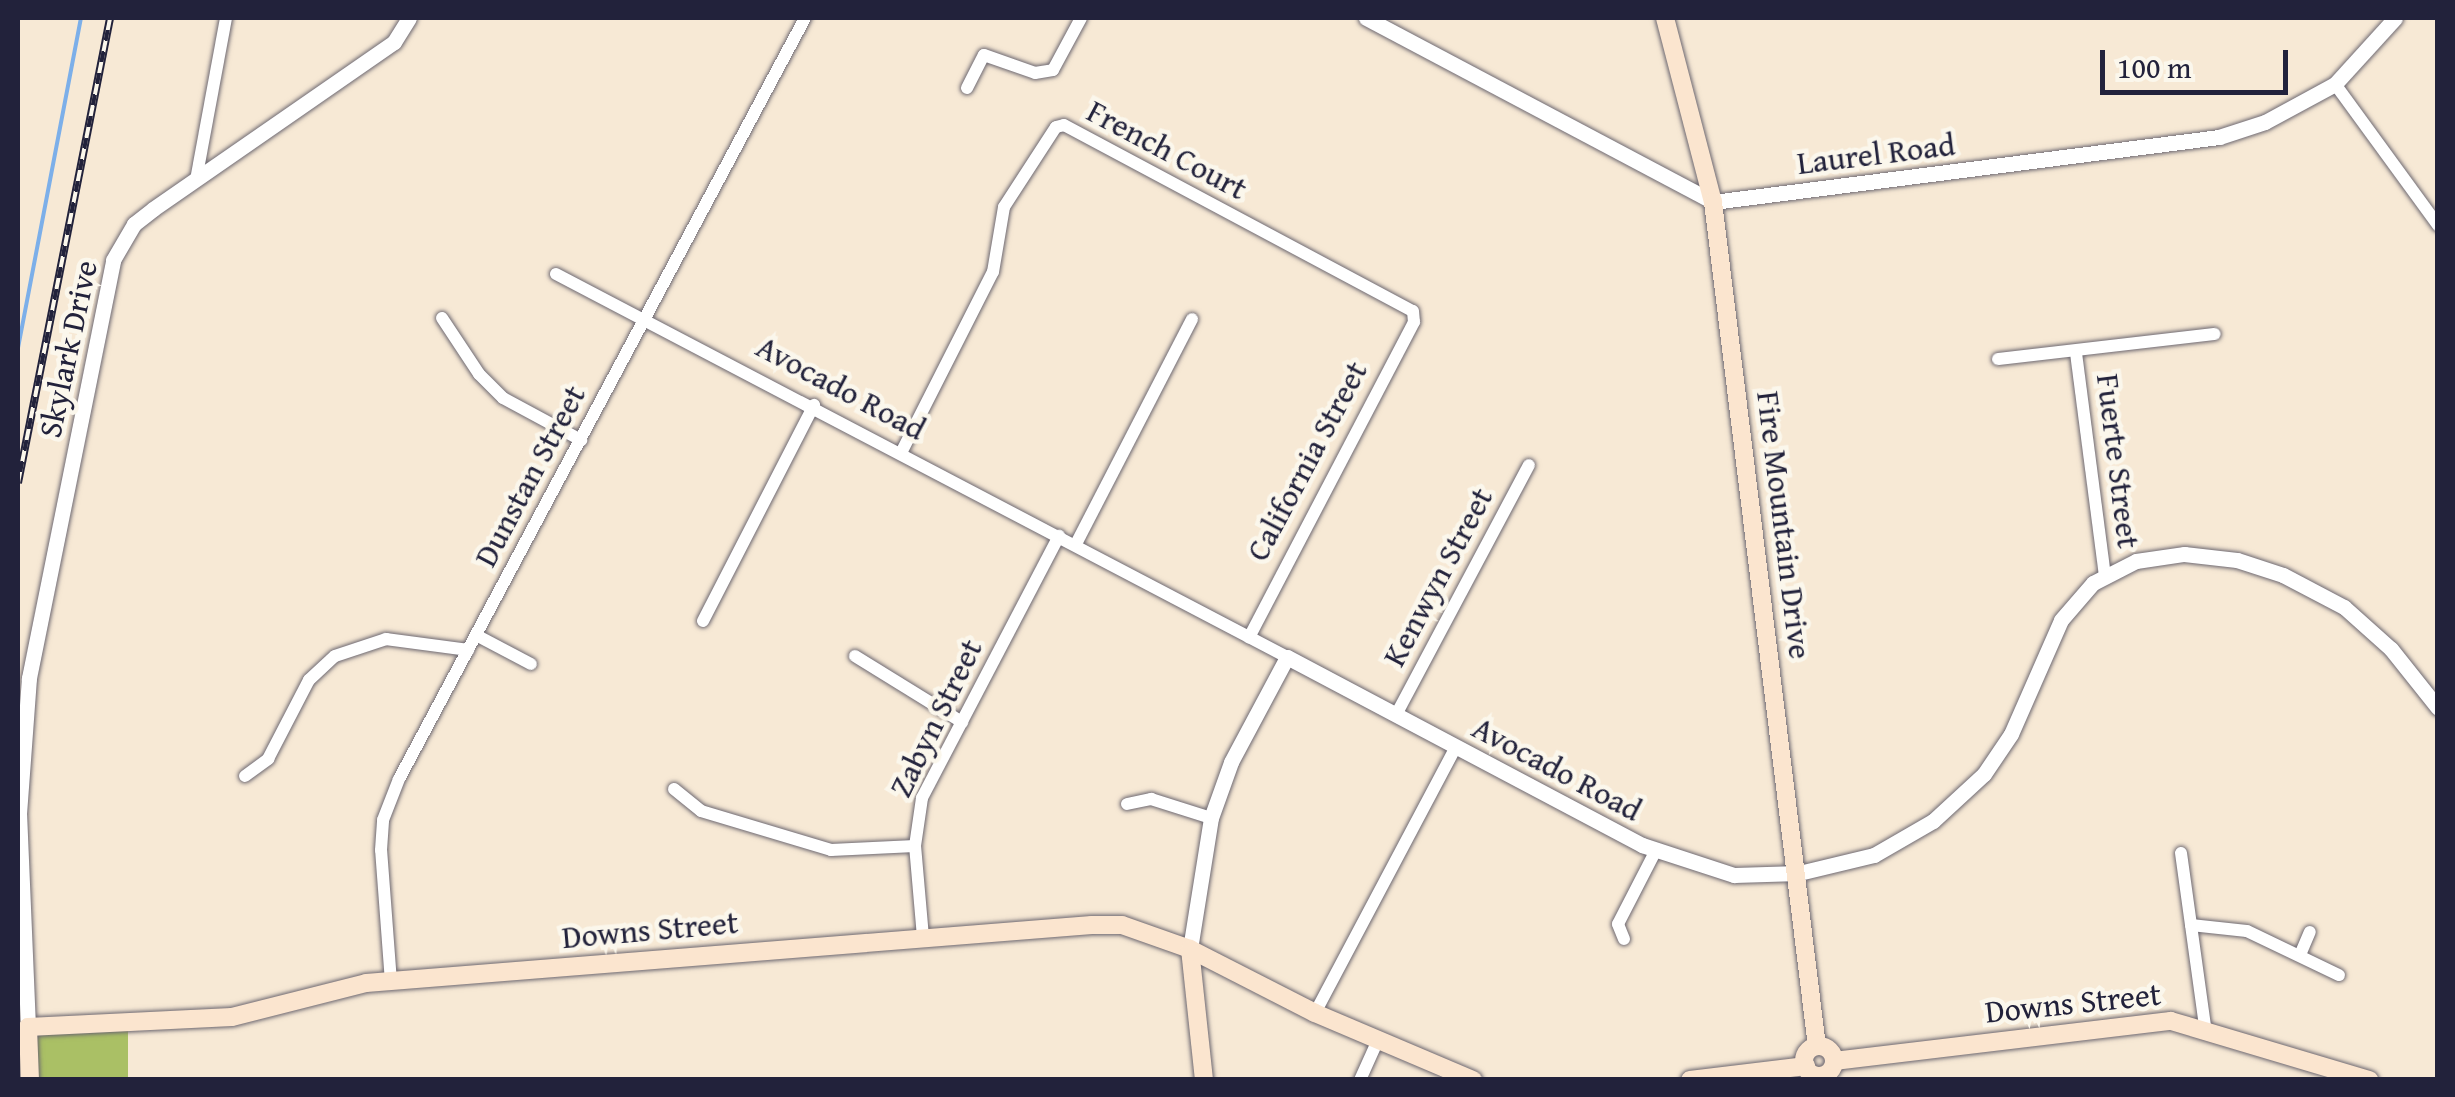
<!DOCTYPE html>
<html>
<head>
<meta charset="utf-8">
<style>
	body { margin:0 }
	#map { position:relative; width:2455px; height:1097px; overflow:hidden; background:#f7e9d5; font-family:"Gentium Book Plus",serif }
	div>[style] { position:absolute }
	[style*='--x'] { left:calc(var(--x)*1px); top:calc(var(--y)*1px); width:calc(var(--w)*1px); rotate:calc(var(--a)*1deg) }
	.green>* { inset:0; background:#aac065; transform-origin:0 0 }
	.stream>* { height:4px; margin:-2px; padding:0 2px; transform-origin:2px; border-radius:2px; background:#7cafe9 }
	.roads { filter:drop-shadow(0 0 2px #6d6871) drop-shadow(0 0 2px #6d6871) }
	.minor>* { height:12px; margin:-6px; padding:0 6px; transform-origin:6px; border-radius:6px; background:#fff }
	.tertiary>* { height:15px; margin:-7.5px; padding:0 7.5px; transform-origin:7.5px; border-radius:7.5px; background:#fff }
	.secondary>* { height:18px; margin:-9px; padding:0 9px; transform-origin:9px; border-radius:9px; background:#fbe5cf }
	.secondary>.ring { margin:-9px; padding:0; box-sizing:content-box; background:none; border:18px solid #fbe5cf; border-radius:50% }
	.rail>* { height:8px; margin-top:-4px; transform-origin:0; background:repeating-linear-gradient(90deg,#fbf7ec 0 11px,#22223b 0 22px); box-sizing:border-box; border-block:2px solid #22223b }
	span { translate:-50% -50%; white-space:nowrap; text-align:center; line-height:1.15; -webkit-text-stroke:9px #fbf7ec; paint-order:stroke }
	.street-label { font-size:32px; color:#22223b }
	.frame { position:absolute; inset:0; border:20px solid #22223b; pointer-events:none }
	.scale { position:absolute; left:2100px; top:50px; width:188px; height:45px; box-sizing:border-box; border:5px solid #22223b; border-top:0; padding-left:12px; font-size:30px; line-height:35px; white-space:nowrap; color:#22223b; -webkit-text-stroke:8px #fbf7ec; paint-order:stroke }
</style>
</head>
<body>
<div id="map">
	<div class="green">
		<i style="left:128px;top:1021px;width:58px;height:100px;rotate:90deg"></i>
	</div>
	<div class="stream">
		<i style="--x:18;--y:348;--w:336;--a:-79.2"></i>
	</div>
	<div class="roads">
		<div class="minor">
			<i style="--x:2335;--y:84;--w:175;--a:53.9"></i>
			<i style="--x:967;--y:88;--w:37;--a:-63"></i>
			<i style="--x:984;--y:55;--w:54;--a:19.4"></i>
			<i style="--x:1035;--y:73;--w:18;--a:-9"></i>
			<i style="--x:1053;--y:70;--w:59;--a:-61.7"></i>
			<i style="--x:196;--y:180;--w:165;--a:-79.5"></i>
			<i style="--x:556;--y:274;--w:825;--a:27.65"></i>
			<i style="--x:442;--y:318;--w:67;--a:56.5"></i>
			<i style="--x:479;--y:374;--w:34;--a:45"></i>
			<i style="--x:503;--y:398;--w:89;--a:28.3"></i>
			<i style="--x:2076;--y:353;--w:225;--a:82.6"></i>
			<i style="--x:1998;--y:359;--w:218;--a:-6.6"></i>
			<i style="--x:902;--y:451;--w:201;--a:-63.1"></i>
			<i style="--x:993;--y:272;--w:66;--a:-80.4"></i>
			<i style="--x:1004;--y:207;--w:95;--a:-57"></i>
			<i style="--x:1056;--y:127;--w:8;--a:-14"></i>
			<i style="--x:1064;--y:125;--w:395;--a:28.1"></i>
			<i style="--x:1413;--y:311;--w:11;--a:85"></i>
			<i style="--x:1414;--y:322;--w:356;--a:117.6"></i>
			<i style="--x:1076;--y:544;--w:253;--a:-62.7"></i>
			<i style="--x:703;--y:621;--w:243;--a:-62.8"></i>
			<i style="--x:476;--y:635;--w:62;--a:27.8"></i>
			<i style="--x:855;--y:656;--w:126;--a:31.7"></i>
			<i style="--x:1396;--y:715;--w:283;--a:-62"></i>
			<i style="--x:245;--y:776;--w:29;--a:-36"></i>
			<i style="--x:268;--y:759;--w:89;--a:-62.6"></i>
			<i style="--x:309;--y:680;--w:35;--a:-43"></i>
			<i style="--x:335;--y:656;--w:54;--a:-18.4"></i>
			<i style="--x:386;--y:639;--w:83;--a:7.6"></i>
			<i style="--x:674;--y:789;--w:35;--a:39"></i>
			<i style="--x:701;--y:811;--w:136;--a:16.7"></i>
			<i style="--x:831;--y:850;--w:84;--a:-2.7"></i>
			<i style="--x:1127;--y:804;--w:25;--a:-12"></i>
			<i style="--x:1151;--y:799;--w:63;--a:17.6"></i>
			<i style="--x:2181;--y:853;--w:176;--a:82.1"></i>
			<i style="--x:2191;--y:925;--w:56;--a:6.1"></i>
			<i style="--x:2247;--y:931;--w:102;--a:25.6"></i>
			<i style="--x:923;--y:937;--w:91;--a:-95"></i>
			<i style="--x:915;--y:846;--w:49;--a:-81.7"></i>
			<i style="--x:922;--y:798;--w:296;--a:-62.4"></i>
			<i style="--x:1624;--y:939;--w:16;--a:-112"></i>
			<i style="--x:1618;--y:924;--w:83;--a:-62.8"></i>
			<i style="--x:2300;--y:955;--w:25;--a:-67"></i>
			<i style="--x:391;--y:982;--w:132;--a:-94.3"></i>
			<i style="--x:381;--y:850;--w:30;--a:-86"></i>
			<i style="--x:383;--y:820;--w:44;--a:-68.7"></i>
			<i style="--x:399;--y:779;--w:863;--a:-61.92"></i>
			<i style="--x:1315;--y:1013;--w:301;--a:-62.1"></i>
			<i style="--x:1360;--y:1080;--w:44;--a:-65.8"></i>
		</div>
		<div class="tertiary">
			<i style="--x:1366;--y:18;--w:393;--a:27.9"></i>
			<i style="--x:1713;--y:202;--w:510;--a:-7.32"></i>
			<i style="--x:2219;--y:137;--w:48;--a:-18.1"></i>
			<i style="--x:2265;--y:122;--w:80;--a:-28.5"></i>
			<i style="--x:2335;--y:84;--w:89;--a:-47.7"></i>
			<i style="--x:1190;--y:949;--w:133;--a:-80.9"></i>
			<i style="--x:1211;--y:818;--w:59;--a:-70.3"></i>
			<i style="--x:1231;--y:762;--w:119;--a:-61.9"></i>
			<i style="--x:1287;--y:657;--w:402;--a:27.9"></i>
			<i style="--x:1642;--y:845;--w:97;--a:18.1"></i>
			<i style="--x:1734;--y:875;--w:65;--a:-1.8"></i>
			<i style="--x:1799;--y:873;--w:77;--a:-13.5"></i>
			<i style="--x:1874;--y:855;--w:68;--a:-30"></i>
			<i style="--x:1933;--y:821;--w:69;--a:-42.7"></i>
			<i style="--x:1984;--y:774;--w:48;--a:-56"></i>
			<i style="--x:2011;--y:734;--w:124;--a:-66.3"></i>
			<i style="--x:2061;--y:620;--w:49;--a:-49.1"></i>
			<i style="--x:2093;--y:583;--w:48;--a:-27.1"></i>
			<i style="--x:2136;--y:561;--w:49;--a:-8.3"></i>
			<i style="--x:2184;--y:554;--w:53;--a:6.5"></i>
			<i style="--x:2237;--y:560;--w:48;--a:18.1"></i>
			<i style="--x:2283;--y:575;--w:69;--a:27.7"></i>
			<i style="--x:2344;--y:607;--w:63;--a:41.8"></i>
			<i style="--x:2391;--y:649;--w:75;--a:51.5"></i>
			<i style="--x:28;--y:1027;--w:213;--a:-92.4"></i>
			<i style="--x:19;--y:814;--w:136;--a:-85.8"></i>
			<i style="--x:29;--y:678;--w:426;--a:-78.6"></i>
			<i style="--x:113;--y:260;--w:42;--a:-59.7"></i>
			<i style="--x:134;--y:224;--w:24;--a:-38"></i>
			<i style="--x:153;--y:209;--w:293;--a:-34.7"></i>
			<i style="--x:394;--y:42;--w:28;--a:-58"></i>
			<i style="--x:1822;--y:1075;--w:5;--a:79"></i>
		</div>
		<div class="secondary">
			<i style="--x:1665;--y:18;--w:190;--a:75.4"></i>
			<i style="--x:1713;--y:202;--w:850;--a:82.98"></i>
			<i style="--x:1190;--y:949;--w:132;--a:83.9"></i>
			<i class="ring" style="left:1804px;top:1046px;width:12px;height:12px"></i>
			<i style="--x:1834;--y:1061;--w:339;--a:-6.8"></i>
			<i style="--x:2171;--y:1021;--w:207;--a:16.6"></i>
			<i style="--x:30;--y:1080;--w:53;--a:-92.2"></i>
			<i style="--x:28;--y:1027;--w:204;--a:-2.8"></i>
			<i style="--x:232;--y:1017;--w:138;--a:-14.2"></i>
			<i style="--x:366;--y:983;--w:728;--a:-4.57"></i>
			<i style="--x:1092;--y:925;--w:30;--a:0"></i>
			<i style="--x:1122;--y:925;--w:72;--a:19.4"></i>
			<i style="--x:1190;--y:949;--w:140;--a:27.1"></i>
			<i style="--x:1315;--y:1013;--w:172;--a:23"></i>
			<i style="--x:1690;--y:1080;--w:117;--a:-6.9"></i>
		</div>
	</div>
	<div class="rail">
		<i style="--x:18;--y:483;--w:474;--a:-78.8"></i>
	</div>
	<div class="street-label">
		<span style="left:1167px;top:150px;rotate:28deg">French Court</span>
		<span style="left:1876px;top:154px;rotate:-7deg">Laurel Road</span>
		<span style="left:68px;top:349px;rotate:-78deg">Skylark Drive</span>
		<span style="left:841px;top:388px;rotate:28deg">Avocado Road</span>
		<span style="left:1307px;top:461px;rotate:-62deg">California Street</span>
		<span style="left:2118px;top:461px;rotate:83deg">Fuerte Street</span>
		<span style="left:530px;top:476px;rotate:-62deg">Dunstan Street</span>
		<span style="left:1784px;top:525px;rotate:83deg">Fire Mountain Drive</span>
		<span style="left:1438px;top:577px;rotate:-62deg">Kenwyn Street</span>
		<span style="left:936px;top:718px;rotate:-64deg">Zabyn Street</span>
		<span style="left:1557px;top:769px;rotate:28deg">Avocado Road</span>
		<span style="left:650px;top:930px;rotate:-5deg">Downs Street</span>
		<span style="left:2073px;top:1003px;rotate:-6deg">Downs Street</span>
	</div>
	<div class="frame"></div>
	<div class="scale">100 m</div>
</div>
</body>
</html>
